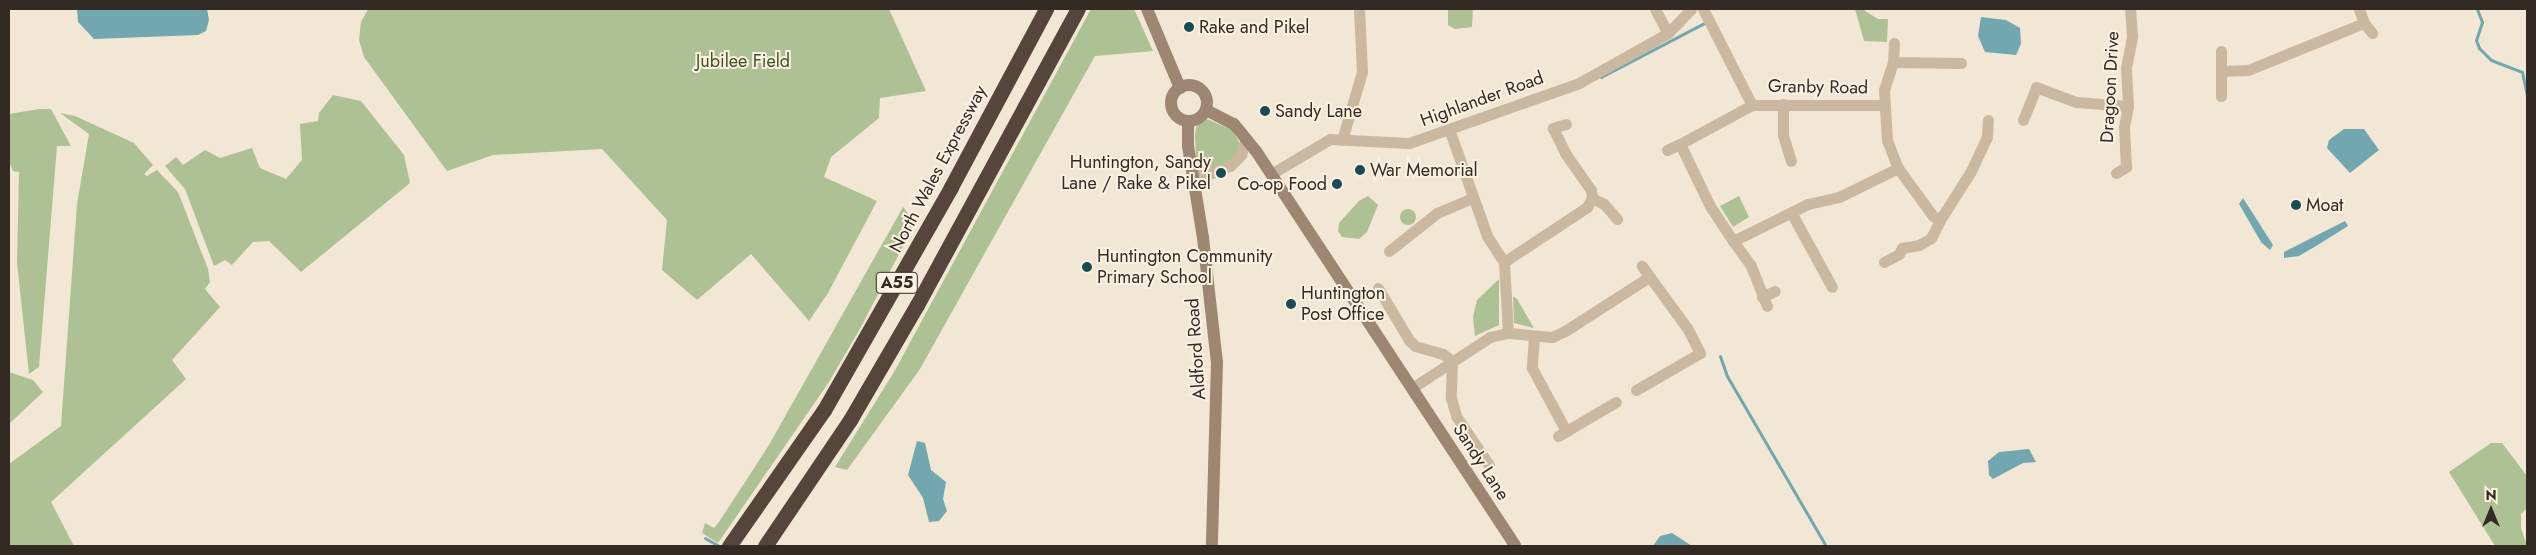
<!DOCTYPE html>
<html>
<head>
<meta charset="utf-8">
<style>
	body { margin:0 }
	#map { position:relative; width:2536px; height:555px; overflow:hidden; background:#f2e7d4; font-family:Jost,sans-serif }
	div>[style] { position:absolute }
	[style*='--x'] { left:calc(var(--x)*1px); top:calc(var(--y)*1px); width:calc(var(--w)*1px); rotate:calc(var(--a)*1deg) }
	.green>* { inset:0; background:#adc194 }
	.round { border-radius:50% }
	.water>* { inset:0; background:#72a7b0 }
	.stream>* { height:3px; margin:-1.5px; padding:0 1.5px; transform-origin:1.5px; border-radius:1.5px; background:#72a7b0 }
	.street>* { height:11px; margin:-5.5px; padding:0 5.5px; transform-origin:5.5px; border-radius:5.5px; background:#cab8a0 }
	.secondary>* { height:12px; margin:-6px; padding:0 6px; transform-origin:6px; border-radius:6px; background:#9d8672 }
	.secondary>.ring { margin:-6px; padding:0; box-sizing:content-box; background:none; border:12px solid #9d8672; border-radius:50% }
	.highway>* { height:15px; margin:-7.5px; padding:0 7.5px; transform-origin:7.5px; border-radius:7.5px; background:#55453a }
	.dots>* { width:14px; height:14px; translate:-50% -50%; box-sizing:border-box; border:2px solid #faf1e0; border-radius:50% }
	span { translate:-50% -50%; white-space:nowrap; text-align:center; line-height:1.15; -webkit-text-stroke:4px #faf1e0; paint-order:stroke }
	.shield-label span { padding:1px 4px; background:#faf1e0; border:1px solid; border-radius:4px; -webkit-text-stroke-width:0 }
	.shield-label { font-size:16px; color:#332a24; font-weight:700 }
	.poi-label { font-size:18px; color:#332a24 }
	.left { translate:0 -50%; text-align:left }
	.right { translate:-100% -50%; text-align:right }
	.park-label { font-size:18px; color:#3e5226 }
	.street-label { font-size:18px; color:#332a24 }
	.frame { position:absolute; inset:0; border:10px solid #332a24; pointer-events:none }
	.north { position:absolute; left:2466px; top:485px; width:50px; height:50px; -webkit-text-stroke:4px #faf1e0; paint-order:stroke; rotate:0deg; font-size:14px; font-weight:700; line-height:20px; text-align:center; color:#332a24 }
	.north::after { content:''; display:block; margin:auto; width:18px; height:22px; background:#332a24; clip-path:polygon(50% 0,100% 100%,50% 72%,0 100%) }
</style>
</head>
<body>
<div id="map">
	<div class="green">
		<i style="clip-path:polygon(368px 9px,889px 9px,926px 91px,880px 98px,879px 118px,831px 157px,824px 177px,877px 201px,828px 293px,809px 321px,751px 254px,697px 300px,662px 270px,667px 220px,602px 149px,493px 155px,447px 171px,364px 57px,359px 40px,361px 22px)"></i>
		<i style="clip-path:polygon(1091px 9px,1134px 9px,1153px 51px,1095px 56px,920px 369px,847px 470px,835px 467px,894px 372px)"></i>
		<i style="clip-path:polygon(1473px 9px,1472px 27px,1455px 29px,1448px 25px,1448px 10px)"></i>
		<i style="clip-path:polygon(1855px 9px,1862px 9px,1878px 19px,1888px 19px,1887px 42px,1864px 41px)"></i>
		<i style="clip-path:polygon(333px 95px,361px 101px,404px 155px,410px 183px,301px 272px,269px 241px,253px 242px,232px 265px,225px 260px,214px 266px,185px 189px,165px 166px,176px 157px,183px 165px,205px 150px,220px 158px,252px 148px,260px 168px,286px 179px,302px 160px,300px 124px,318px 121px,319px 113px)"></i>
		<i style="clip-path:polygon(39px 109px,51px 109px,71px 146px,57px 146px,39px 367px,29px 374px,17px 263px,19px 172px,13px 171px,9px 161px,9px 114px)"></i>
		<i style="clip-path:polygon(60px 113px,75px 116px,134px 143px,153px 165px,144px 174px,147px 176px,157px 170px,178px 192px,208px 269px,210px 282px,205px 289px,220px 307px,172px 360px,186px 379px,51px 502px,74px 546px,9px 546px,9px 464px,61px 426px,77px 204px,89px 134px)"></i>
		<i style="clip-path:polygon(1207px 119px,1232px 130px,1241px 145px,1236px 158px,1216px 168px,1202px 169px,1196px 159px,1195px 135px,1196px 127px)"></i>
		<i style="clip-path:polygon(1368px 196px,1378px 205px,1367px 232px,1359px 239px,1342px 237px,1338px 231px,1339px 223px,1359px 201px)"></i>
		<i style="clip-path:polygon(1739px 196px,1749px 217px,1733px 227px,1720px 206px)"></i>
		<i style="clip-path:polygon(903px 207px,911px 217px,912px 229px,861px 327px,829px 382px,718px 543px,702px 533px,705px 523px,714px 528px,719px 522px,769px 445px)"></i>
		<i class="round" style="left:1400px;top:209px;width:16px;height:16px"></i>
		<i style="clip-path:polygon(1499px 279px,1499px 325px,1475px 336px,1473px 317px,1477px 300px)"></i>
		<i style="clip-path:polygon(1513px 296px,1517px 299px,1534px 328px,1514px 323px)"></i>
		<i style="clip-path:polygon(9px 372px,33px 380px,43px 392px,9px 424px)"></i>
		<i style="clip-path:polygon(2491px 443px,2502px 443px,2527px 476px,2527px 508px,2521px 514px,2521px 528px,2527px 546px,2495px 546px,2449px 472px)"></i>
	</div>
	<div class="water">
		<i style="clip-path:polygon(77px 9px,207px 9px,209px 20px,206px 31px,198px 35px,94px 39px,78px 22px)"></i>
		<i style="clip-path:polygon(1981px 17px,2006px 20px,2020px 28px,2021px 44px,2016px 55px,1985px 52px,1978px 36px)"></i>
		<i style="clip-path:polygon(2344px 129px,2364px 129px,2379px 150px,2350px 173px,2327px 148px,2329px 140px)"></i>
		<i style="clip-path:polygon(2243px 198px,2273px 245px,2270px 250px,2261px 242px,2239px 204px)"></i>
		<i style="clip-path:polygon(2345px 221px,2348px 226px,2321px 243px,2299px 256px,2284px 258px,2284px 252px)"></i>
		<i style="clip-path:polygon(917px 441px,925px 443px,931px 470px,946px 482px,943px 499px,947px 511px,939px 521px,929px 522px,923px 498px,908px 475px)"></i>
		<i style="clip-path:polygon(2029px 449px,2036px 462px,2023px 463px,1993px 479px,1989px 475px,1988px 461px,1999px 452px)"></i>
		<i style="clip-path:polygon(1672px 533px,1692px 546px,1693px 546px,1653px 546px,1660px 536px)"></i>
	</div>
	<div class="stream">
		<i style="--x:2477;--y:9;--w:14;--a:69"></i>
		<i style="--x:2482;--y:22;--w:19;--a:108"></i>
		<i style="--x:2476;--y:40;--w:9;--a:69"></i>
		<i style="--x:2479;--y:48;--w:17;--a:45"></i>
		<i style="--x:2491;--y:60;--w:33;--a:21"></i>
		<i style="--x:2522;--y:72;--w:24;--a:78"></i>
		<i style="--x:1601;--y:77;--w:119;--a:-27.6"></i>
		<i style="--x:1720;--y:356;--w:21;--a:71"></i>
		<i style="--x:1727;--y:376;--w:197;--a:59.8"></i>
		<i style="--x:705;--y:538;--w:16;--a:30"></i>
	</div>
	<div class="street">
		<i style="--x:1655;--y:9;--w:27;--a:62"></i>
		<i style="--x:1703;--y:9;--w:108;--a:63"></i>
		<i style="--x:2364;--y:23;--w:13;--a:51"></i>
		<i style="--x:1894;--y:43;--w:19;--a:93"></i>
		<i style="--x:1893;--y:62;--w:29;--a:108"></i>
		<i style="--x:1884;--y:90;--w:50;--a:86.6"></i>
		<i style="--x:1887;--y:140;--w:30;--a:69"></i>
		<i style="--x:1898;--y:168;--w:59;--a:53.9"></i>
		<i style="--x:1933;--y:216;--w:8;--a:30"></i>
		<i style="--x:1940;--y:220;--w:58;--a:-57.7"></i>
		<i style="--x:1971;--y:171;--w:38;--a:-65"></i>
		<i style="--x:1987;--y:137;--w:17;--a:-87"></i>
		<i style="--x:2221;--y:51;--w:45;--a:90"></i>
		<i style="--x:1893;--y:62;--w:68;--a:0.8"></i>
		<i style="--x:2221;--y:71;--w:27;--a:-2"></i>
		<i style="--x:2248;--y:70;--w:125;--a:-22.1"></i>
		<i style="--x:2364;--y:23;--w:15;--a:-110"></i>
		<i style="--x:1783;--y:104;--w:31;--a:90"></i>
		<i style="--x:1783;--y:135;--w:27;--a:73"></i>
		<i style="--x:1884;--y:105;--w:132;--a:180"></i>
		<i style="--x:1752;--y:105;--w:82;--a:151.6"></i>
		<i style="--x:1680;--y:144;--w:69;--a:64.2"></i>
		<i style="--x:1710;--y:206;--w:42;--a:56.7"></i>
		<i style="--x:1733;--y:241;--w:84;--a:-26.3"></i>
		<i style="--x:1808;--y:204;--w:32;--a:-13"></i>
		<i style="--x:1839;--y:197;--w:66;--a:-26.2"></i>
		<i style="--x:2023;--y:120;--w:35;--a:-68"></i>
		<i style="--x:2036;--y:87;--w:43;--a:20.6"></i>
		<i style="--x:2076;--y:102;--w:52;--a:4.4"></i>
		<i style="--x:1566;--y:124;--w:14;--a:163"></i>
		<i style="--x:1553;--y:128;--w:28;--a:64"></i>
		<i style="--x:1565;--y:153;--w:45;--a:54.9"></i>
		<i style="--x:1591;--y:190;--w:8;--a:83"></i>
		<i style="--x:1592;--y:198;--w:13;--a:27"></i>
		<i style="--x:1604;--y:204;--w:20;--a:49"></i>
		<i style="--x:1449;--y:129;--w:114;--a:70.4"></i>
		<i style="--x:1487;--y:236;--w:31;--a:57"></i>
		<i style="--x:1504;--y:262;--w:71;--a:86.8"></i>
		<i style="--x:1342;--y:140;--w:71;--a:-73.6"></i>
		<i style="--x:1362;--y:72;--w:63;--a:-92.7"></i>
		<i style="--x:1667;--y:150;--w:14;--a:-25"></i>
		<i style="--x:1192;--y:170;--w:17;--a:13"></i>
		<i style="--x:1209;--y:174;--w:22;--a:-21"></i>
		<i style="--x:1230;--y:166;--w:16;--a:-45"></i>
		<i style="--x:1241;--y:155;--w:17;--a:-73"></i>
		<i style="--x:2116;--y:173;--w:12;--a:-31"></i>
		<i style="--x:2126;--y:167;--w:40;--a:-92.9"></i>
		<i style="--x:2124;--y:127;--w:21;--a:-79"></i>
		<i style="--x:2128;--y:106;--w:38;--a:-93"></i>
		<i style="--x:2126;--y:68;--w:33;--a:-79"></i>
		<i style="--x:2132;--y:36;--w:27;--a:-94"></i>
		<i style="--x:1271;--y:174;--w:69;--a:-30.7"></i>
		<i style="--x:1330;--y:139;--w:79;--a:2.9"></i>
		<i style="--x:1409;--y:143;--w:180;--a:-19.4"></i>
		<i style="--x:1579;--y:83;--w:102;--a:-29.3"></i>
		<i style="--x:1668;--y:33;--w:33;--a:-46"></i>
		<i style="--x:1792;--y:214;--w:83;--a:61.3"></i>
		<i style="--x:1733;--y:241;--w:31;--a:54"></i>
		<i style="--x:1751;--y:266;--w:43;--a:68.2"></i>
		<i style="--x:1389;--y:251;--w:61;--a:-38.4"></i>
		<i style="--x:1437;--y:213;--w:39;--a:-23"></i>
		<i style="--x:1504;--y:262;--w:100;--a:-33.5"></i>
		<i style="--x:1587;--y:207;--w:10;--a:-61"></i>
		<i style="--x:1884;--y:262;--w:17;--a:-28"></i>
		<i style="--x:1899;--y:254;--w:7;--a:-63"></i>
		<i style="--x:1902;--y:248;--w:17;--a:-10"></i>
		<i style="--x:1919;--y:245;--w:14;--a:-30"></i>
		<i style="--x:1931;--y:238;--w:20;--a:-63"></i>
		<i style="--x:1378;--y:288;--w:61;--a:59.2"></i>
		<i style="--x:1409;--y:340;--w:8;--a:45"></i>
		<i style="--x:1415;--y:346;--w:29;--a:16"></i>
		<i style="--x:1443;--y:354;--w:11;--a:38"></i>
		<i style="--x:1452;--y:361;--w:37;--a:92"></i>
		<i style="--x:1451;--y:398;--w:19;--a:74"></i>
		<i style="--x:1456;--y:416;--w:59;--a:56"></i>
		<i style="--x:1762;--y:297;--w:14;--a:-25"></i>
		<i style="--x:1534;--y:336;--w:32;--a:94"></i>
		<i style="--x:1532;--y:368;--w:72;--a:61.6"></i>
		<i style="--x:1412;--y:388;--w:93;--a:-33.2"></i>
		<i style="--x:1490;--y:337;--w:18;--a:-13"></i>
		<i style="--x:1508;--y:333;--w:44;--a:5.2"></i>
		<i style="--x:1552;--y:337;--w:14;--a:-25"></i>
		<i style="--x:1565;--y:331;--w:100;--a:-32.7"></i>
		<i style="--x:1636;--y:390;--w:74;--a:-30"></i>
		<i style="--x:1700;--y:353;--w:28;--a:-117"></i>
		<i style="--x:1687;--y:328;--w:77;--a:-126"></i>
		<i style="--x:1558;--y:436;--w:67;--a:-30.4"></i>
	</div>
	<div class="secondary">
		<i style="--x:1147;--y:9;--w:86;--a:67.3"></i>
		<i class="ring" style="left:1171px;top:85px;width:24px;height:24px"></i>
		<i style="--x:1206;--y:110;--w:31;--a:27"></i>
		<i style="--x:1234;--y:124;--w:35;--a:51"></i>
		<i style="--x:1256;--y:151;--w:472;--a:56.7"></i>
		<i style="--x:1188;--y:121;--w:25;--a:90"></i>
		<i style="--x:1188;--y:146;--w:93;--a:80.7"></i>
		<i style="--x:1203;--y:238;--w:125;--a:83.6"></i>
		<i style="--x:1217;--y:362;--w:184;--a:91.6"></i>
	</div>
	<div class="highway">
		<i style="--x:729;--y:546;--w:166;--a:-55.1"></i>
		<i style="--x:824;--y:410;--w:257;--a:-60.3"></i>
		<i style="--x:951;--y:187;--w:202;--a:-61.9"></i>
		<i style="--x:765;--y:546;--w:152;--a:-56"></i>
		<i style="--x:850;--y:420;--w:133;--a:-59.8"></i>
		<i style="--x:917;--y:305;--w:337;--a:-61.5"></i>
	</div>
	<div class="dots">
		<i style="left:1189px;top:27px;background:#184b56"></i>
		<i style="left:1265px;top:111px;background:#184b56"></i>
		<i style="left:1360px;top:170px;background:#184b56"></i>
		<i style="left:1221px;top:173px;background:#184b56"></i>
		<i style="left:1337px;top:184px;background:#184b56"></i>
		<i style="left:2296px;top:205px;background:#184b56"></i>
		<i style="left:1087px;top:267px;background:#184b56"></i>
		<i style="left:1291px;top:304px;background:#184b56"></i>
	</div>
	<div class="shield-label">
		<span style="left:897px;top:283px">A55</span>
	</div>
	<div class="poi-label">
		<span class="left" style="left:1199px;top:27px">Rake and Pikel</span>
		<span class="left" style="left:1275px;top:111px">Sandy Lane</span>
		<span class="right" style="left:1211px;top:173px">Huntington, Sandy<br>Lane / Rake &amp; Pikel</span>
		<span class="left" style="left:1370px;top:170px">War Memorial</span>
		<span class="right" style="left:1327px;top:184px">Co-op Food</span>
		<span class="left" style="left:2306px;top:205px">Moat</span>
		<span class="left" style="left:1097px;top:267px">Huntington Community<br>Primary School</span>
		<span class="left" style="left:1301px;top:304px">Huntington<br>Post Office</span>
	</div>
	<div class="park-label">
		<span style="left:743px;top:61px">Jubilee Field</span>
	</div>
	<div class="street-label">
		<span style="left:1818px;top:87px;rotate:1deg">Granby Road</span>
		<span style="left:2110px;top:87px;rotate:-87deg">Dragoon Drive</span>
		<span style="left:1482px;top:99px;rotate:-20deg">Highlander Road</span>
		<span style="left:938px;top:169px;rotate:-62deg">North Wales Expressway</span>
		<span style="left:1196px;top:349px;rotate:-94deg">Aldford Road</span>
		<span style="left:1481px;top:462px;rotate:57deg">Sandy Lane</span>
	</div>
	<div class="frame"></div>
	<div class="north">N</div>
</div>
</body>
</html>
